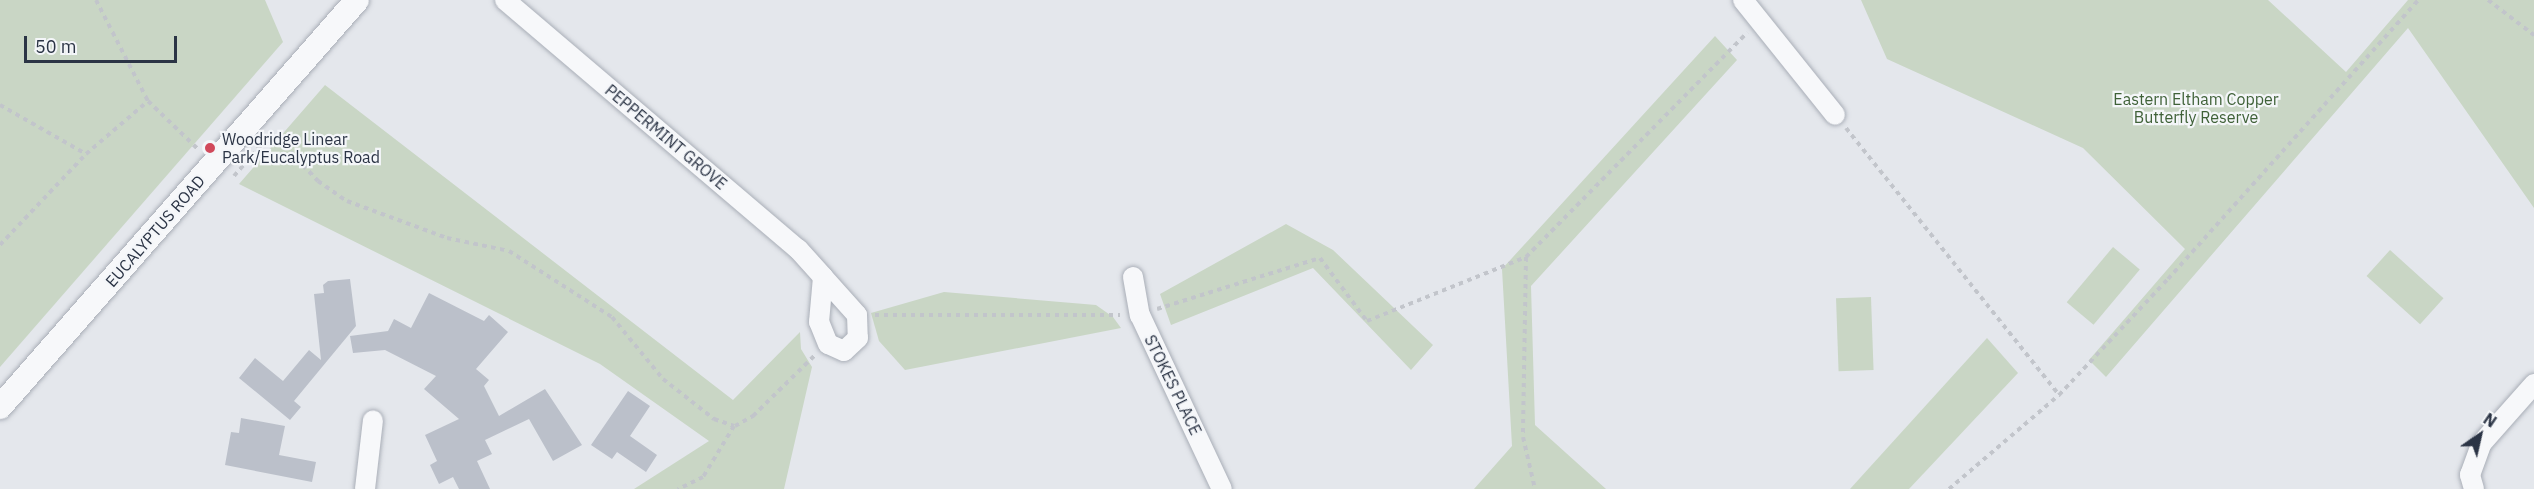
<!DOCTYPE html>
<html>
<head>
<meta charset="utf-8">
<style>
	body { margin:0 }
	#map { position:relative; width:2534px; height:489px; overflow:hidden; background:#e4e7ec; font-family:"IBM Plex Sans",sans-serif }
	div>[style] { position:absolute }
	[style*='--x'] { left:calc(var(--x)*1px); top:calc(var(--y)*1px); width:calc(var(--w)*1px); rotate:calc(var(--a)*1deg) }
	.green>* { inset:0; background:#c9d6c5; transform-origin:0 0 }
	.building>* { inset:0; background:#bbc0ca }
	.path>* { height:4px; margin-top:-2px; transform-origin:0; background:repeating-linear-gradient(90deg,#c2c5cb 0 4.5px,transparent 0 9px) }
	.roads { filter:drop-shadow(0 0 2px #a9aeb7) drop-shadow(0 0 2px #a9aeb7) }
	.minor>* { height:20px; margin:-10px; padding:0 10px; transform-origin:10px; border-radius:10px; background:#f7f8fa }
	.tertiary>* { height:24px; margin:-12px; padding:0 12px; transform-origin:12px; border-radius:12px; background:#f7f8fa }
	.dots>* { width:16px; height:16px; translate:-50% -50%; box-sizing:border-box; border:3px solid #f4f6f9; border-radius:50% }
	span { translate:-50% -50%; white-space:nowrap; text-align:center; line-height:1.15; -webkit-text-stroke:4.5px #f4f6f9; paint-order:stroke }
	.park-label { font-size:16px; color:#3f6138 }
	.street-label { font-size:16px; color:#2b3445 }
	.poi-label { font-size:16px; color:#2b3445 }
	.left { translate:0 -50%; text-align:left }
	.north { position:absolute; left:2450px; top:405px; width:60px; height:60px; -webkit-text-stroke:4px #f4f6f9; paint-order:stroke; rotate:34deg; font-size:16px; font-weight:700; line-height:24px; text-align:center; color:#2b3445 }
	.north::after { content:''; display:block; margin:auto; width:21px; height:27px; background:#2b3445; clip-path:polygon(50% 0,100% 100%,50% 72%,0 100%) }
	.scale { position:absolute; left:24px; top:36px; width:153px; height:27px; box-sizing:border-box; border:3px solid #2b3445; border-top:0; padding-left:8px; font-size:18px; line-height:21px; white-space:nowrap; color:#2b3445; -webkit-text-stroke:4px #f4f6f9; paint-order:stroke }
</style>
</head>
<body>
<div id="map">
	<div class="green">
		<i style="clip-path:polygon(0 0,265px 0,283px 42px,0 367px)"></i>
		<i style="clip-path:polygon(1861px 0,2268px 0,2346px 72px,2408px 0,2534px 0,2534px 208px,2408px 28px,2106px 377px,2089px 360px,2185px 249px,2083px 148px,1887px 59px)"></i>
		<i style="clip-path:polygon(1715px 36px,1737px 60px,1531px 286px,1535px 425px,1606px 489px,1474px 489px,1512px 446px,1502px 269px)"></i>
		<i style="clip-path:polygon(325px 85px,733px 400px,800px 332px,801px 349px,812px 367px,784px 489px,634px 489px,709px 441px,600px 364px,239px 184px)"></i>
		<i style="clip-path:polygon(1286px 224px,1333px 250px,1433px 345px,1411px 370px,1313px 268px,1171px 325px,1160px 294px)"></i>
		<i style="left:2113px;top:247px;width:35px;height:72px;rotate:40deg"></i>
		<i style="left:2390px;top:250px;width:72px;height:35px;rotate:42deg"></i>
		<i style="clip-path:polygon(944px 292px,1096px 305px,1113px 317px,1121px 328px,905px 370px,879px 341px,871px 313px)"></i>
		<i style="left:1871px;top:297px;width:73px;height:35px;rotate:88deg"></i>
		<i style="clip-path:polygon(1987px 338px,2018px 373px,1909px 489px,1850px 489px)"></i>
	</div>
	<div class="building">
		<i style="clip-path:polygon(350px 279px,356px 326px,294px 401px,301px 407px,290px 420px,239px 378px,255px 358px,283px 381px,309px 350px,321px 360px,314px 294px,324px 293px,323px 285px,328px 281px)"></i>
		<i style="clip-path:polygon(429px 293px,484px 321px,489px 315px,508px 332px,476px 369px,489px 380px,484px 386px,499px 416px,545px 389px,582px 445px,553px 461px,529px 419px,485px 440px,492px 454px,477px 461px,490px 489px,459px 489px,453px 477px,439px 484px,430px 465px,437px 461px,425px 435px,459px 419px,424px 389px,436px 376px,385px 350px,353px 353px,350px 336px,388px 331px,394px 319px,411px 328px)"></i>
		<i style="clip-path:polygon(628px 391px,650px 406px,630px 436px,657px 455px,646px 472px,617px 452px,612px 459px,591px 445px)"></i>
		<i style="clip-path:polygon(241px 418px,285px 426px,279px 455px,316px 462px,312px 482px,225px 465px,231px 432px,239px 433px)"></i>
	</div>
	<div class="path">
		<i style="--x:96;--y:0;--w:114;--a:62.8"></i>
		<i style="--x:148;--y:101;--w:71;--a:43.9"></i>
		<i style="--x:2488;--y:0;--w:58;--a:37.3"></i>
		<i style="--x:0;--y:105;--w:99;--a:29.7"></i>
		<i style="--x:1846;--y:128;--w:342;--a:51.4"></i>
		<i style="--x:2059;--y:395;--w:159;--a:-46.8"></i>
		<i style="--x:2168;--y:279;--w:375;--a:-48.1"></i>
		<i style="--x:234;--y:176;--w:45;--a:-48.6"></i>
		<i style="--x:264;--y:142;--w:14;--a:-12"></i>
		<i style="--x:278;--y:139;--w:58;--a:46.4"></i>
		<i style="--x:318;--y:181;--w:35;--a:35"></i>
		<i style="--x:347;--y:201;--w:107;--a:20.3"></i>
		<i style="--x:447;--y:238;--w:63;--a:11.8"></i>
		<i style="--x:509;--y:251;--w:122;--a:32.7"></i>
		<i style="--x:612;--y:317;--w:80;--a:50.6"></i>
		<i style="--x:663;--y:379;--w:65;--a:38.1"></i>
		<i style="--x:714;--y:419;--w:21;--a:19"></i>
		<i style="--x:734;--y:426;--w:60;--a:121.3"></i>
		<i style="--x:703;--y:477;--w:28;--a:154"></i>
		<i style="--x:0;--y:245;--w:125;--a:-46.6"></i>
		<i style="--x:86;--y:154;--w:82;--a:-40.5"></i>
		<i style="--x:1526;--y:257;--w:180;--a:91"></i>
		<i style="--x:1523;--y:437;--w:53;--a:77"></i>
		<i style="--x:1157;--y:309;--w:171;--a:-17.4"></i>
		<i style="--x:1320;--y:258;--w:79;--a:53.3"></i>
		<i style="--x:1367;--y:321;--w:171;--a:-21.9"></i>
		<i style="--x:1526;--y:257;--w:315;--a:-45.4"></i>
		<i style="--x:875;--y:315;--w:245;--a:0"></i>
		<i style="--x:735;--y:426;--w:21;--a:-29"></i>
		<i style="--x:753;--y:416;--w:86;--a:-44.5"></i>
		<i style="--x:1949;--y:489;--w:145;--a:-40.5"></i>
	</div>
	<div class="roads">
		<div class="minor">
			<i style="--x:505;--y:0;--w:385;--a:40.4"></i>
			<i style="--x:798;--y:249;--w:38;--a:48"></i>
			<i style="--x:823;--y:277;--w:51;--a:48.2"></i>
			<i style="--x:857;--y:315;--w:23;--a:88"></i>
			<i style="--x:858;--y:338;--w:19;--a:137"></i>
			<i style="--x:844;--y:351;--w:17;--a:-156"></i>
			<i style="--x:828;--y:344;--w:24;--a:-112"></i>
			<i style="--x:819;--y:322;--w:45;--a:-84.9"></i>
			<i style="--x:1743;--y:0;--w:147;--a:51.3"></i>
			<i style="--x:1133;--y:277;--w:39;--a:80"></i>
			<i style="--x:1140;--y:315;--w:192;--a:64.8"></i>
			<i style="--x:365;--y:489;--w:69;--a:-83.4"></i>
			<i style="--x:2474;--y:489;--w:15;--a:-106"></i>
			<i style="--x:2470;--y:475;--w:33;--a:-70"></i>
			<i style="--x:2481;--y:444;--w:80;--a:-48.5"></i>
		</div>
		<div class="tertiary">
			<i style="--x:0;--y:407;--w:541;--a:-48.74"></i>
		</div>
	</div>
	<div class="dots">
		<i style="left:210px;top:148px;background:#d1495b"></i>
	</div>
	<div class="park-label">
		<span style="left:2196px;top:108px">Eastern Eltham Copper<br>Butterfly Reserve</span>
	</div>
	<div class="street-label">
		<span style="left:666px;top:137px;rotate:40deg">PEPPERMINT GROVE</span>
		<span style="left:155px;top:231px;rotate:-49deg">EUCALYPTUS ROAD</span>
		<span style="left:1173px;top:385px;rotate:64deg">STOKES PLACE</span>
	</div>
	<div class="poi-label">
		<span class="left" style="left:222px;top:148px">Woodridge Linear<br>Park/Eucalyptus Road</span>
	</div>
	<div class="north">N</div>
	<div class="scale">50 m</div>
</div>
</body>
</html>
